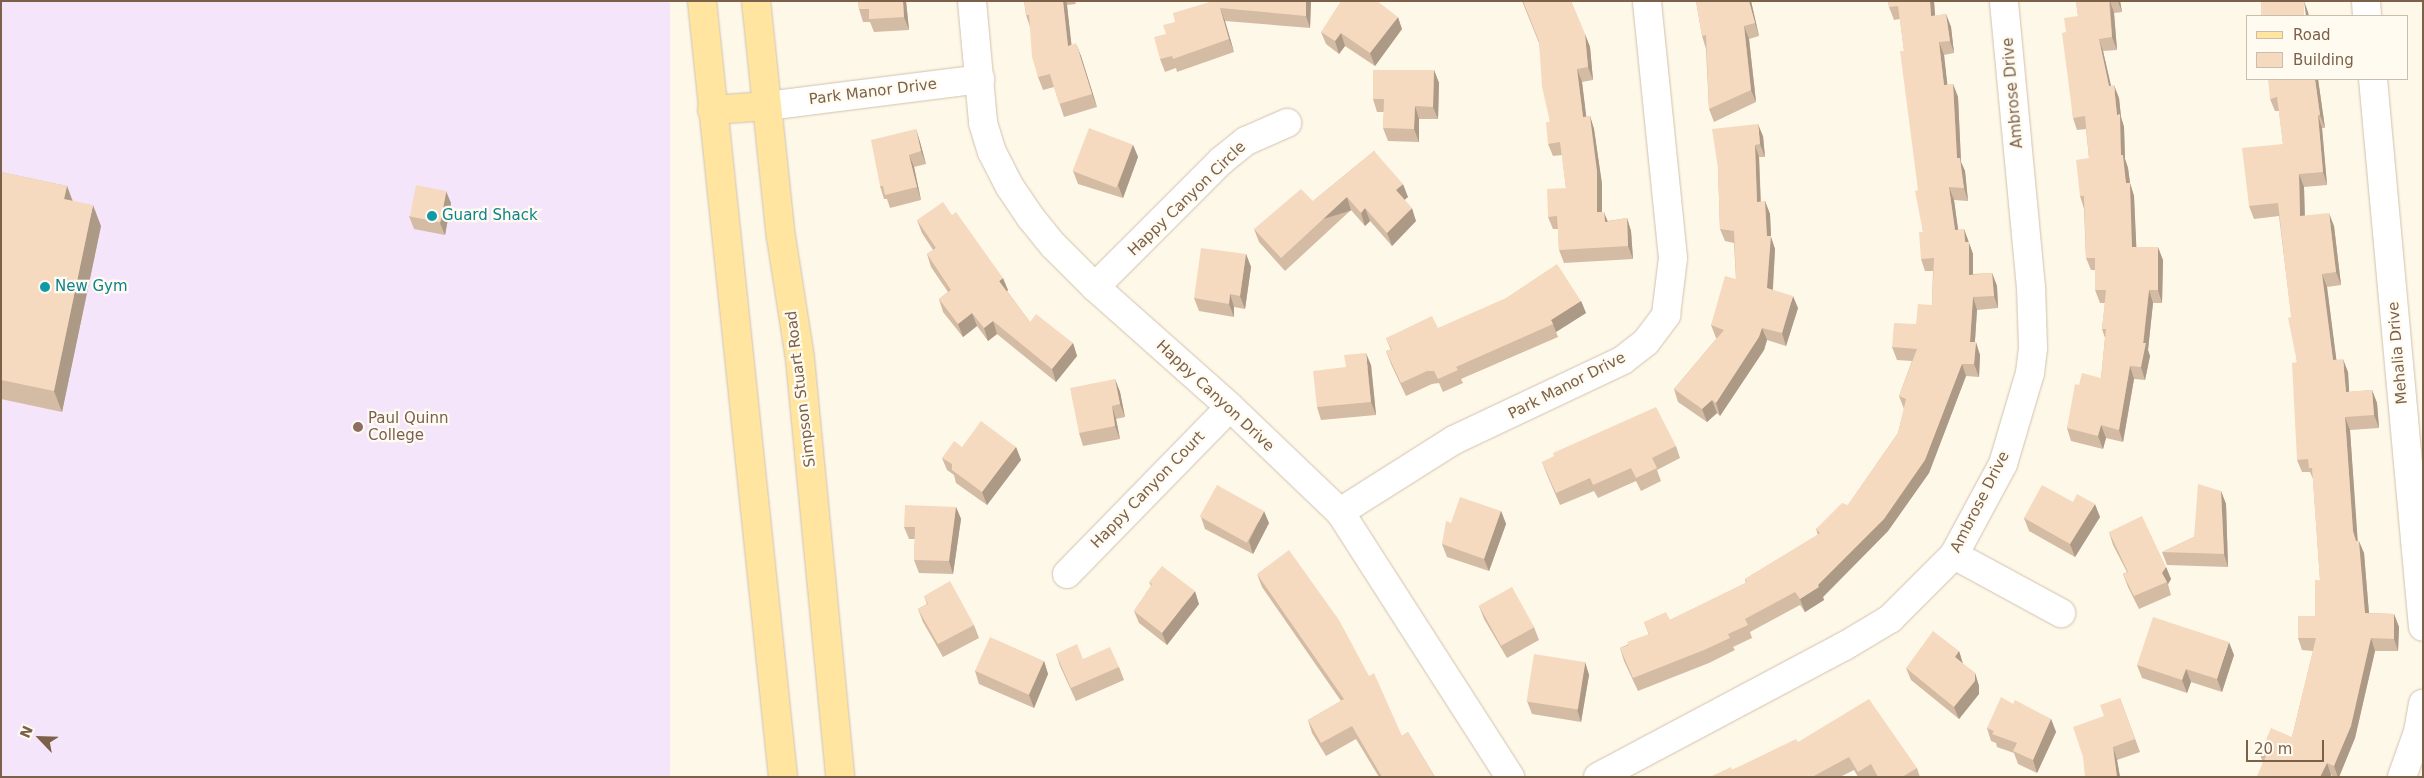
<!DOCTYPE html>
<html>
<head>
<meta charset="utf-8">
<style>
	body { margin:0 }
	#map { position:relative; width:2424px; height:778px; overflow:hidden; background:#fef8e9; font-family:"DejaVu Sans",sans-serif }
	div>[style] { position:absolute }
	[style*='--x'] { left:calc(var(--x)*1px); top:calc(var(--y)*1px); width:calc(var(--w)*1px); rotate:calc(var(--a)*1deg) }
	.education>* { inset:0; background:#f5e5fb; transform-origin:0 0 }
	.roads { filter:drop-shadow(0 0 1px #d2c1ad) drop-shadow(0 0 1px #d2c1ad) }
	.minor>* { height:28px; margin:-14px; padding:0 14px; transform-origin:14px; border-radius:14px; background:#fff }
	.major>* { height:28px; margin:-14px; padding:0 14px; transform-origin:14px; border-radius:14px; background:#ffe59f }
	.wall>* { inset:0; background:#d4bba4 }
	.shaded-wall>* { inset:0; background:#ac9986; transform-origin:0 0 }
	.building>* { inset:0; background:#f6dabf; transform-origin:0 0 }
	.dots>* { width:14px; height:14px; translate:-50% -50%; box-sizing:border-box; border:2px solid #fffbf1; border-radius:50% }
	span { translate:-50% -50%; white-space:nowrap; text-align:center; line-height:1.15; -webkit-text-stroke:4.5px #fffbf1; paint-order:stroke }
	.street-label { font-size:15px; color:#7c614a }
	.culture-label { font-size:15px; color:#0d838f }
	.left { translate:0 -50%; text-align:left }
	.education-label { font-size:15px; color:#785e54 }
	.frame { position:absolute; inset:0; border:2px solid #7c614a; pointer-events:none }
	.legend { position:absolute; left:2246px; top:15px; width:162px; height:65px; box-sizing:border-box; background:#fffbf1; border:1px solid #cbbdae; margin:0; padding:6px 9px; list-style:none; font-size:15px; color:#7c614a }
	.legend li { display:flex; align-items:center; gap:10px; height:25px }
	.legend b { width:25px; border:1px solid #cbbdae }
	.north { position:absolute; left:15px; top:713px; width:50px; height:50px; -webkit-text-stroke:4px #fffbf1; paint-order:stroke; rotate:294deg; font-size:14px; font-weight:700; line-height:20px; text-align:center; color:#7c614a }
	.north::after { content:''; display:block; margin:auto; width:18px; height:22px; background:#7c614a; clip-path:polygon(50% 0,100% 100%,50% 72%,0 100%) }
	.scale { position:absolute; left:2246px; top:740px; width:78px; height:22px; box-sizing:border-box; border:2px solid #7c614a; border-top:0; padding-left:6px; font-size:15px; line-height:18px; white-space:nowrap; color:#7c614a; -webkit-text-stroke:4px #fffbf1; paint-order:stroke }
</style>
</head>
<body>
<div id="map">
	<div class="education">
		<i style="left:1px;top:1px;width:669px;height:776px"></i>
	</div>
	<div class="roads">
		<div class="minor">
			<i style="--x:972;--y:1;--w:122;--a:84.8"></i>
			<i style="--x:983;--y:123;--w:30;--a:73"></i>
			<i style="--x:992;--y:152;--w:39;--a:63"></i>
			<i style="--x:1010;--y:187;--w:37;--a:56"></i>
			<i style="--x:1031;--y:218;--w:36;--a:51"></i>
			<i style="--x:1054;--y:246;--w:58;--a:45"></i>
			<i style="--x:1095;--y:287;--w:181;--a:41.6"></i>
			<i style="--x:1230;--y:407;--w:152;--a:43.7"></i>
			<i style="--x:1340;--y:512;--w:315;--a:57.3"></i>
			<i style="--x:2366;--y:1;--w:15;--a:86"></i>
			<i style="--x:2373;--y:79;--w:550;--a:84.79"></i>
			<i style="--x:767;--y:106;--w:215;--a:-7.2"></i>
			<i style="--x:1095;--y:287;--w:178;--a:-45"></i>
			<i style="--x:1221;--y:161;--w:32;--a:-39"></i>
			<i style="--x:1246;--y:141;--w:45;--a:-23.7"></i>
			<i style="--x:1340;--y:512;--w:135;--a:-32.3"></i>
			<i style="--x:1454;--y:440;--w:187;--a:-25.3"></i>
			<i style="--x:1623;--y:360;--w:29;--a:-38"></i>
			<i style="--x:1646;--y:342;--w:34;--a:-53"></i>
			<i style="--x:1666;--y:315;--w:57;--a:-83"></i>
			<i style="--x:1673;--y:258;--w:258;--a:-95.8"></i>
			<i style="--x:1954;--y:555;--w:122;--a:28.5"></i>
			<i style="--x:1067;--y:574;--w:233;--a:-45.7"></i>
			<i style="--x:1598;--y:777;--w:277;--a:-28"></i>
			<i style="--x:1843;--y:647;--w:55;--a:-30.8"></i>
			<i style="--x:1890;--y:619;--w:91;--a:-45"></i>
			<i style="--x:1954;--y:555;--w:103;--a:-61.7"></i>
			<i style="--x:2003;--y:464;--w:95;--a:-73.5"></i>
			<i style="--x:2030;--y:373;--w:26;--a:-83"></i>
			<i style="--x:2033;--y:347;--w:59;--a:-91.9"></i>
			<i style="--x:2031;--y:288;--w:288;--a:-95.4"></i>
			<i style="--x:2402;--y:777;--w:48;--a:-70.4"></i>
			<i style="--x:2418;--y:732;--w:29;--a:-80"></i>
		</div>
		<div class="major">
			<i style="--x:702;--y:1;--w:780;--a:84.04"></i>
			<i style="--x:756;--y:1;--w:237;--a:84"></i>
			<i style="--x:781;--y:237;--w:123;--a:81.1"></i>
			<i style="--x:800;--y:359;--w:420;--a:84.5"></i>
			<i style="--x:712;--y:110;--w:55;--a:-4.2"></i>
		</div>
	</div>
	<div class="wall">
		<i style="clip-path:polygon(858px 1px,906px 1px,909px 30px,874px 32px,870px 22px,863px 22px,859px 9px)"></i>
		<i style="clip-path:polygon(1024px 1px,1075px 1px,1076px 4px,1067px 5px,1071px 45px,1081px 56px,1097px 107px,1064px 117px,1054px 87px,1043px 90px,1038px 77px,1030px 27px,1026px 15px)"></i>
		<i style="clip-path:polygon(1213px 1px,1311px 1px,1310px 28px,1225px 21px,1234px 52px,1177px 72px,1176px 68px,1165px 72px,1160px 59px,1166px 34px,1175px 22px)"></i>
		<i style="clip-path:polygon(1522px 1px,1571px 1px,1590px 47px,1593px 80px,1582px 82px,1586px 117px,1590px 116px,1594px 129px,1602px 184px,1602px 212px,1608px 221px,1627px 218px,1631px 231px,1633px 259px,1564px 263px,1559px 250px,1558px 229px,1553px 229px,1548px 217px,1566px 188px,1562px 155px,1553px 156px,1548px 144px,1550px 122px,1539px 43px)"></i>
		<i style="clip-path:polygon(1696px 1px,1751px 1px,1759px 36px,1749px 39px,1756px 102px,1714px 122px,1709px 109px,1706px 49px,1702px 36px)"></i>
		<i style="clip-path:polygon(1888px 1px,1934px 1px,1935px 16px,1946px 14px,1951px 27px,1954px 53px,1944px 55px,1947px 85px,1953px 84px,1958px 97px,1961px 162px,1965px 171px,1968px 201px,1954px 200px,1958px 230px,1964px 229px,1973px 254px,1973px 274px,1992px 273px,1997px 286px,1998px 308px,1977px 310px,1975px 342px,1980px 355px,1979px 377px,1966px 376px,1929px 473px,1888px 531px,1823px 597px,1824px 600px,1805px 612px,1800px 605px,1750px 632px,1752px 638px,1733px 647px,1735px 650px,1709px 663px,1638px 691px,1624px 661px,1620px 648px,1649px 635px,1644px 622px,1670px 620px,1746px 583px,1745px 579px,1818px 535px,1816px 529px,1848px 505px,1898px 433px,1904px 409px,1899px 396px,1912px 361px,1897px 360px,1892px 347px,1916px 324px,1932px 305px,1933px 271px,1925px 271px,1921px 259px,1923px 232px,1904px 51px,1900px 19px,1894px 20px,1889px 7px)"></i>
		<i style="clip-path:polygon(2076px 1px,2120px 1px,2122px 12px,2114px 13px,2117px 50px,2103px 51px,2111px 86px,2119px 98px,2121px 117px,2124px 127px,2125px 159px,2128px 168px,2130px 183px,2134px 196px,2136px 247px,2163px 260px,2162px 303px,2153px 303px,2148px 350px,2150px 356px,2145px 380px,2134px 379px,2123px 442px,2106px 438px,2103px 449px,2071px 441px,2067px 428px,2079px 385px,2101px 378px,2105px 338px,2102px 329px,2105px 303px,2100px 303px,2095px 290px,2095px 270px,2091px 270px,2086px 258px,2084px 209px,2080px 196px,2089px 158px,2086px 129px,2077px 130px,2073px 118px,2066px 32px,2078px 16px)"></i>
		<i style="clip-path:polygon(1378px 2px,1402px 29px,1375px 66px,1345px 46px,1339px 54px,1326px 44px,1321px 32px)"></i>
		<i style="clip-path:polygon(1434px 70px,1439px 83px,1438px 119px,1419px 119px,1419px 142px,1388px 141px,1383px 128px,1384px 112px,1377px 112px,1373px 99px)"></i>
		<i style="clip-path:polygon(2318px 79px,2325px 128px,2322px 128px,2327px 185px,2304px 187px,2305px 216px,2334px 226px,2341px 285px,2327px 287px,2336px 359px,2348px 372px,2349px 392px,2372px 390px,2377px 403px,2379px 428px,2350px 430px,2357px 541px,2364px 553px,2369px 613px,2394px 614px,2399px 627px,2398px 651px,2375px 651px,2355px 738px,2339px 777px,2334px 777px,2331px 775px,2331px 777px,2258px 777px,2263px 763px,2260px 754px,2292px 737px,2313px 651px,2302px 650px,2298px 638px,2315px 616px,2320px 580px,2313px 479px,2310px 472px,2302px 472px,2297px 460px,2297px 362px,2279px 216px,2254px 219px,2249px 206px,2283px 144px,2279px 111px,2275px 111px,2270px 99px)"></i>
		<i style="clip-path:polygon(916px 129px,920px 142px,926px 164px,914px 167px,921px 200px,890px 208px,887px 199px,884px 199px,880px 186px)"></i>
		<i style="clip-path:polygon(1763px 136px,1765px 157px,1759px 157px,1761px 202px,1765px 201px,1770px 214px,1771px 237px,1775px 249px,1773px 290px,1798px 308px,1786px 346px,1767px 340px,1764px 350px,1720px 416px,1717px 413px,1707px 422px,1678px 402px,1674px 389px,1717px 338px,1716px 338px,1711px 325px,1736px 279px,1734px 243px,1725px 241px,1720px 229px,1718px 168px)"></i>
		<i style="clip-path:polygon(1133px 145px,1138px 157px,1123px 198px,1078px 184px,1073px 171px)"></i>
		<i style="clip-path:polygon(1374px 151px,1408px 197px,1404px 199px,1416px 221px,1392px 246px,1370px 221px,1365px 226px,1351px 210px,1285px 271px,1259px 242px,1254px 229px,1313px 201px)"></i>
		<i style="clip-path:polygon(1px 172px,67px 186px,73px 201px,101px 226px,62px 412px,1px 399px)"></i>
		<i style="clip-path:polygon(451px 203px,445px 235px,414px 229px,409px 216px)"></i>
		<i style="clip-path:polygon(917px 220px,1008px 290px,1007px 291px,1030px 322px,1073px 343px,1077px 356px,1056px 382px,997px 334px,988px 341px,977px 326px,963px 337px,943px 312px,939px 299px,948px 292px,931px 267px,927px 254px,933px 250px,922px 233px)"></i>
		<i style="clip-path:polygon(1246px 254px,1251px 267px,1245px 309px,1234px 307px,1234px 317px,1199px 311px,1194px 298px)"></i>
		<i style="clip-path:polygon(1581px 301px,1586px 313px,1556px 332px,1558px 337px,1461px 379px,1463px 383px,1443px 392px,1439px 383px,1432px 384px,1406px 396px,1391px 364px,1386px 351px,1391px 350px,1386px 338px)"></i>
		<i style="clip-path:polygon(1371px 365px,1376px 415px,1321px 420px,1317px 407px)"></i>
		<i style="clip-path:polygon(1115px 379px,1120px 392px,1125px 417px,1116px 419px,1120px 439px,1083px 446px,1079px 433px)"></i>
		<i style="clip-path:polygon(1676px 446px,1680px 458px,1657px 470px,1661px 481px,1641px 491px,1636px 481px,1598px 498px,1594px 491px,1560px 505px,1547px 475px,1542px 462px)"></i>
		<i style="clip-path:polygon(962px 447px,1016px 447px,1021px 460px,987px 505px,956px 483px,954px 475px,947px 470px,942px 458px)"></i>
		<i style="clip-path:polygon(2221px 491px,2226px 504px,2228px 567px,2167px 565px,2162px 552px,2194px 537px)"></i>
		<i style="clip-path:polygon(2073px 502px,2100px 517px,2075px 557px,2029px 531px,2024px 518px)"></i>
		<i style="clip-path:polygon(956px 507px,961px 519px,953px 574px,919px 573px,914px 560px,915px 539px,909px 539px,904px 527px)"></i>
		<i style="clip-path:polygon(1501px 511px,1506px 524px,1489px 571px,1447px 557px,1442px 544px,1451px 523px)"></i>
		<i style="clip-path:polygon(1201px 517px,1269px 523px,1253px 554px,1205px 529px)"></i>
		<i style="clip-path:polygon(2109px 532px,2166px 567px,2171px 579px,2168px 584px,2171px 595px,2139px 609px,2128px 587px,2123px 574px,2127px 572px,2113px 545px)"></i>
		<i style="clip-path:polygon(1257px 574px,1402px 736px,1408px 732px,1435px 777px,1379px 777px,1356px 739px,1326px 756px,1312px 733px,1308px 720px,1341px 701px,1262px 587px)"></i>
		<i style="clip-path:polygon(1149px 582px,1199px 604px,1167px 645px,1139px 623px,1134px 611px,1151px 586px)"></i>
		<i style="clip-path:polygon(924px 596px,974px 625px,979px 638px,943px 657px,923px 622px,918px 609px,927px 604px)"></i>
		<i style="clip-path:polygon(1479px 606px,1534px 627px,1539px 640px,1507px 658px,1484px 619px)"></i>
		<i style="clip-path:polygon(1959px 651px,1963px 664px,1975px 673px,1979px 686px,1979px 694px,1959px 719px,1911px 680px,1906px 668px)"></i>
		<i style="clip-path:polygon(1056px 654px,1083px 659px,1119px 667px,1124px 680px,1076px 701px,1060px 666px)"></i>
		<i style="clip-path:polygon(2234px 655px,2222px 692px,2191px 682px,2187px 693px,2142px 678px,2137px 665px)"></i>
		<i style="clip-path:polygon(1044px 661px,1048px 674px,1034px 708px,979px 684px,975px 671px)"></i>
		<i style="clip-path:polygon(1585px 662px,1589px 675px,1581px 722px,1532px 714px,1527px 701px)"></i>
		<i style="clip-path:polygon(2120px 698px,2140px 752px,2117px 760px,2120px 777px,2085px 777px,2104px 716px)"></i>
		<i style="clip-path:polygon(2013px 704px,2051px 719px,2056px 732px,2037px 773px,2018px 764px,2014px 753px,1997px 747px,1996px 743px,1991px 741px,1987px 728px)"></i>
		<i style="clip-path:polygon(1798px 742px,1917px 768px,1920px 777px,1858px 777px,1854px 770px,1840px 777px,1710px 777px,1732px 770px)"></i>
	</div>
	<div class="shaded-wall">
		<i style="clip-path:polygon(903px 1px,906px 1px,909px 30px,904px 17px)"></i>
		<i style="clip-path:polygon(1063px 1px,1066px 1px,1067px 5px,1073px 58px,1068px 46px)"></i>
		<i style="clip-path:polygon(1306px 1px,1311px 1px,1310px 28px,1306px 16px)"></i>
		<i style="clip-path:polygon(1749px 1px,1751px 1px,1759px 36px,1755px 23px)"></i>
		<i style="clip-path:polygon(1930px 1px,1934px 1px,1936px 29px,1931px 16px)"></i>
		<i style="clip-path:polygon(2110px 1px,2114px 13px,2117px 50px,2112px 37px)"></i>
		<i style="clip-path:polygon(2118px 1px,2120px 1px,2122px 12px)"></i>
		<i style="clip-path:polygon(2304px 1px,2308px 12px,2309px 16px,2306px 16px)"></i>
		<i style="clip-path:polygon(1220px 8px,1225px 21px,1234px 52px,1229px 39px)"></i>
		<i style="clip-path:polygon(1946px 14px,1951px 27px,1954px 53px,1950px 41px)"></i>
		<i style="clip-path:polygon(1398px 17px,1402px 29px,1375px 66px,1370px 53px)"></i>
		<i style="clip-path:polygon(1744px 26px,1749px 39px,1756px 102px,1751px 90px)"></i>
		<i style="clip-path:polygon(1341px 33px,1345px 46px,1339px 54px,1335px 41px)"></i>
		<i style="clip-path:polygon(1585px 34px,1590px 47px,1593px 80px,1588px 67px)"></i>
		<i style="clip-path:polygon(2099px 39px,2103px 51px,2114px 99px,2109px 86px)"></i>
		<i style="clip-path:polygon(1939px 42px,1944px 55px,1949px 98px,1944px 85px)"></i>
		<i style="clip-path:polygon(1076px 43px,1081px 56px,1097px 107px,1092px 94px)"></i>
		<i style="clip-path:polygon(1577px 69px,1582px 82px,1588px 130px,1583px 117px)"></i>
		<i style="clip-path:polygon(1434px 70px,1439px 83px,1438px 119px,1433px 107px)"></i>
		<i style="clip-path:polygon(2315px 79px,2318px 79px,2325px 128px,2320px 115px)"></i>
		<i style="clip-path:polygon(1953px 84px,1958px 97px,1961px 162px,1965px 171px,1968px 201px,1964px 188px,1957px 158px)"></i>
		<i style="clip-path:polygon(2114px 85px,2119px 98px,2121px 117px,2124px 127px,2125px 159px,2128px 168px,2130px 183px,2134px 196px,2137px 260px,2132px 247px,2126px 183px,2121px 155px)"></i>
		<i style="clip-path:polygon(1415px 106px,1419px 119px,1419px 142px,1414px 129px)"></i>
		<i style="clip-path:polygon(2318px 115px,2322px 128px,2327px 185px,2323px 172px)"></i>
		<i style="clip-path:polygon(1590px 116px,1594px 129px,1602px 184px,1602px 225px,1597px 212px)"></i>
		<i style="clip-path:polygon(1758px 124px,1763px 136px,1765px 157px,1760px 144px)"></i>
		<i style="clip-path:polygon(916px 129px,920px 142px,926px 164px,921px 151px)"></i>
		<i style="clip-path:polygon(1133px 145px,1138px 157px,1123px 198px,1118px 185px)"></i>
		<i style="clip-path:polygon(1755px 145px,1759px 157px,1761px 215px,1757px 202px)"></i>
		<i style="clip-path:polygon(909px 155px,914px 167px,921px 200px,917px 187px)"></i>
		<i style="clip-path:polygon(2299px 174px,2304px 187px,2305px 229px,2300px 216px)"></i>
		<i style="clip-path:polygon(1403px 184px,1408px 197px,1401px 203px,1396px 190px)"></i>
		<i style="clip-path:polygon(67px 186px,74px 206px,64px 199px)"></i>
		<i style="clip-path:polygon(1949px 187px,1954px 200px,1960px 243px,1955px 230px)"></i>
		<i style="clip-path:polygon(446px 191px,451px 203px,445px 235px,440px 223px)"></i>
		<i style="left:1347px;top:197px;width:14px;height:90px;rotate:73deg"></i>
		<i style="clip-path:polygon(1765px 201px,1770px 214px,1771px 237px,1775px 249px,1772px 301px,1767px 288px)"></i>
		<i style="clip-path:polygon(93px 205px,101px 226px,62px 412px,54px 391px)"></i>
		<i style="clip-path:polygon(1365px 208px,1370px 221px,1365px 226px,1361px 213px)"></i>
		<i style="clip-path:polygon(1412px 208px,1416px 221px,1392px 246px,1387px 233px)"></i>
		<i style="clip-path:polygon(1604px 212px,1609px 225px,1605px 222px)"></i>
		<i style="clip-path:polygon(2329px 213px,2334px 226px,2341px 285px,2336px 272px)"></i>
		<i style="clip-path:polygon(1627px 218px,1631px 231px,1633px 259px,1628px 246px)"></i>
		<i style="clip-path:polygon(1964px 229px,1973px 254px,1973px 287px,1969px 275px)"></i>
		<i style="clip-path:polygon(2158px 247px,2163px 260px,2162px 303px,2158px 290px)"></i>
		<i style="clip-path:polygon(1246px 254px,1251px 267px,1245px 309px,1240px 296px)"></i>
		<i style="clip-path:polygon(1992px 273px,1997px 286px,1998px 308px,1994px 296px)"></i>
		<i style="clip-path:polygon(2322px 274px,2327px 287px,2338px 372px,2333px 360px)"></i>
		<i style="clip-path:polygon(1003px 278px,1008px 290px,1004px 294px,999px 281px)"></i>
		<i style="clip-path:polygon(2149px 290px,2153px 303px,2148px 350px,2150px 356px,2145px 380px,2141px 367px)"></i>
		<i style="clip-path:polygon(1230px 294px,1234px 307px,1234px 317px,1229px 304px)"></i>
		<i style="clip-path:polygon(1793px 296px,1798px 308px,1786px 346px,1782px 333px)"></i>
		<i style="clip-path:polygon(1973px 297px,1977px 310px,1974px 354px,1970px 342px)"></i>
		<i style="clip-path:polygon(1581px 301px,1586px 313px,1556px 332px,1553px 324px,1551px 320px)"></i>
		<i style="clip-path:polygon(972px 313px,977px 326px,963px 337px,958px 324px)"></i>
		<i style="clip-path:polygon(993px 321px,997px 334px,988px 341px,984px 328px)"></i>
		<i style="clip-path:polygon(1762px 328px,1767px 340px,1764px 350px,1720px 416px,1716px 403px)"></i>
		<i style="clip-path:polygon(1976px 342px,1980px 355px,1979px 377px,1974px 364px)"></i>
		<i style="clip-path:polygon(1073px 343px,1077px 356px,1056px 382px,1052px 369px)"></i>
		<i style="clip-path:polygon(1366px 353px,1371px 365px,1376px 415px,1371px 402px)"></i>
		<i style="clip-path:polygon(2343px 359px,2348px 372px,2350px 405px,2346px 392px)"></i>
		<i style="clip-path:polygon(1962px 364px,1966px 376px,1929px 473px,1888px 531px,1823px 597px,1824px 600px,1805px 612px,1800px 599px,1818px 585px)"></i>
		<i style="clip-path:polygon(2130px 366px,2134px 379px,2123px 442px,2119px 430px)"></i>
		<i style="clip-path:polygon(1115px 379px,1120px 392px,1125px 417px,1120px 404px)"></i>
		<i style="clip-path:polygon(2372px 390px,2377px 403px,2379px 428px,2374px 415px)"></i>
		<i style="clip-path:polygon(1712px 400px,1717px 413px,1707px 422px,1702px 409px)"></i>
		<i style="clip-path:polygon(1112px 406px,1116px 419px,1120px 439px,1115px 426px)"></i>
		<i style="clip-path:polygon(2345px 417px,2350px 430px,2358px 544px,2359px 541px,2364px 553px,2370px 626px,2365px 613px,2353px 531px)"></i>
		<i style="clip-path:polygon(2101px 425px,2106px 438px,2103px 449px,2098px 436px)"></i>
		<i style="clip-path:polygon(1016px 447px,1021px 460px,987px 505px,982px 492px)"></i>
		<i style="clip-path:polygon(2221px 491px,2226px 504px,2228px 567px,2224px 554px)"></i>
		<i style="clip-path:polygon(2095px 504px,2100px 517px,2075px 557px,2070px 544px)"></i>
		<i style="clip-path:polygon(956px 507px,961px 519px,953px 574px,949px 561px)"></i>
		<i style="clip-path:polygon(1264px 511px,1269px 523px,1253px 554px,1249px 541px)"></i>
		<i style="clip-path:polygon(1501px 511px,1506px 524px,1489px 571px,1484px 559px)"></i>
		<i style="clip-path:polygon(2166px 567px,2171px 579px,2168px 584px,2162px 573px)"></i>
		<i style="clip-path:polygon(1195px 591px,1199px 604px,1167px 645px,1162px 633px)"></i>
		<i style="clip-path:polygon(2394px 614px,2399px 627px,2398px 651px,2394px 639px)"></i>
		<i style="clip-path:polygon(2371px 638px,2375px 651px,2355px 738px,2339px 777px,2338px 777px,2334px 766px)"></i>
		<i style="clip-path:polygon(2229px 642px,2234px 655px,2222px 692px,2217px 679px)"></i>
		<i style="clip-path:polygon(1959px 651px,1963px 664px,1955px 657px)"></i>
		<i style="clip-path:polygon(1044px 661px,1048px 674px,1034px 708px,1029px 695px)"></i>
		<i style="clip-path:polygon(1585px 662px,1589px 675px,1581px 722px,1577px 709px)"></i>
		<i style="clip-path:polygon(2186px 669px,2191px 682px,2187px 693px,2182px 680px)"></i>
		<i style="clip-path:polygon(1975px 673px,1979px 686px,1979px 694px,1959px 719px,1954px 707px)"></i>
		<i style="clip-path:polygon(2051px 719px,2056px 732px,2037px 773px,2033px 760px)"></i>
		<i style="clip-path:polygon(2113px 747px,2117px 760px,2120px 777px,2117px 777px)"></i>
		<i style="clip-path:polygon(2327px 763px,2331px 775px,2331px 777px,2320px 777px)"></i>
	</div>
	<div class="building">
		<i style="clip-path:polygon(858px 1px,903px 1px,904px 17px,869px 19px,869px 9px,859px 9px)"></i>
		<i style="clip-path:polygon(1024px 1px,1063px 1px,1068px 46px,1076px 43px,1092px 94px,1059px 104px,1050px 74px,1038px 77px,1032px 57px,1029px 15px,1026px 15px)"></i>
		<i style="clip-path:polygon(1213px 1px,1306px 1px,1306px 16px,1220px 8px,1229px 39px,1173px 59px,1172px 56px,1160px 59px,1154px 37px,1166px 34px,1163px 25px,1175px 22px,1173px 13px)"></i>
		<i style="clip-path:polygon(1341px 1px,1377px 1px,1398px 17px,1370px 53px,1341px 33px,1335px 41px,1321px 32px)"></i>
		<i style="clip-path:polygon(1523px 1px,1571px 1px,1585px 34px,1588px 67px,1577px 69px,1583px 117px,1590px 116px,1597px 171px,1597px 212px,1604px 212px,1605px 222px,1627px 218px,1628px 246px,1559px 250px,1557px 216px,1548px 217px,1547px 189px,1566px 188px,1560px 142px,1548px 144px,1546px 122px,1550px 122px,1542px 87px,1539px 41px)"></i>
		<i style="clip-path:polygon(1696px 1px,1749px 1px,1755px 23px,1744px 26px,1751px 90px,1709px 109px,1706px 35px,1702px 36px)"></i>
		<i style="clip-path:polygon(1888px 1px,1930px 1px,1931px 16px,1946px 14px,1950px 41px,1939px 42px,1944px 85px,1953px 84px,1957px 158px,1960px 158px,1964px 188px,1949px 187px,1955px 230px,1964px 229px,1965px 242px,1969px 242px,1969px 275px,1992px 273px,1994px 296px,1973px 297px,1970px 342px,1976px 342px,1974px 364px,1962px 364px,1925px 460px,1884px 519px,1818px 585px,1819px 587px,1800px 599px,1795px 592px,1745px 619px,1748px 625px,1728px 634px,1730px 638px,1704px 650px,1633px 678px,1620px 648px,1629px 645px,1627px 642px,1649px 634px,1644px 622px,1666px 612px,1670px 620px,1747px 582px,1745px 579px,1820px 533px,1816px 529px,1842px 503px,1848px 505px,1898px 433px,1906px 399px,1899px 396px,1917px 349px,1892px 347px,1894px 323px,1916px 324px,1918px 304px,1932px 305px,1934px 258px,1921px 259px,1919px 232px,1923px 232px,1915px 191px,1918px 190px,1900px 51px,1904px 51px,1898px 6px,1889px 7px)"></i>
		<i style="clip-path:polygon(2076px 1px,2109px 1px,2112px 37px,2099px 39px,2109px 86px,2114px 85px,2117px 115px,2120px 114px,2121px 155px,2123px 155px,2126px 183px,2130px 183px,2132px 247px,2158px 247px,2158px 290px,2149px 290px,2143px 343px,2146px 343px,2141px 367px,2130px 366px,2119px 430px,2101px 425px,2098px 436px,2067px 428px,2075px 384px,2079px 385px,2082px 373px,2101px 378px,2106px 329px,2102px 329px,2106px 290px,2095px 290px,2095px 258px,2086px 258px,2084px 196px,2080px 196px,2076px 160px,2089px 158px,2085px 116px,2073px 118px,2062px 33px,2066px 32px,2064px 18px,2078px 16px)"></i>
		<i style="left:2261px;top:1px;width:43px;height:15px"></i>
		<i style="clip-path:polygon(1373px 70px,1434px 70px,1433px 107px,1415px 106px,1414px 129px,1383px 128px,1384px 99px,1373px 99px)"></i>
		<i style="clip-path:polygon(2268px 79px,2315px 79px,2320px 115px,2318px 115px,2323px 172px,2299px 174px,2300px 216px,2329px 213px,2336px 272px,2322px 274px,2333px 360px,2343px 359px,2346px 392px,2372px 390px,2374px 415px,2345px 417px,2353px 531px,2356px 541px,2359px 541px,2365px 613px,2394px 614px,2394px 639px,2371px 638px,2351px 726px,2334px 766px,2327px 763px,2320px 777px,2259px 777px,2257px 776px,2266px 756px,2260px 754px,2271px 728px,2292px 737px,2316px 638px,2298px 638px,2298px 616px,2315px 616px,2315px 580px,2320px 580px,2312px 468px,2309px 468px,2308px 459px,2297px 460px,2292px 363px,2297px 362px,2288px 318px,2291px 317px,2278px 203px,2249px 206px,2242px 148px,2283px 144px,2277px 97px,2270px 99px)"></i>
		<i style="clip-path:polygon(1758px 124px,1760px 144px,1755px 145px,1757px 202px,1765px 201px,1767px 236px,1771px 236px,1767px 288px,1793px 296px,1782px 333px,1762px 328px,1759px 337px,1716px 403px,1712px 400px,1702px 409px,1674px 389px,1724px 330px,1711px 325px,1725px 276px,1736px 279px,1734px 231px,1720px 229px,1718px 168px,1712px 129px)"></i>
		<i style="left:1089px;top:128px;width:47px;height:46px;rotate:21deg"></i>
		<i style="clip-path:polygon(916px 129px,921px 151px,909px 155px,917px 187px,885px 195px,883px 186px,880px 186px,871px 140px)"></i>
		<i style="clip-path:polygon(1374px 151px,1403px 184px,1396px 190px,1412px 208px,1387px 233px,1365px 208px,1361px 213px,1347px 197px,1281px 258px,1254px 229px,1301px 189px,1313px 201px)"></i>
		<i style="clip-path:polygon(1px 172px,67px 186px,64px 199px,93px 205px,54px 391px,1px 380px)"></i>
		<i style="left:416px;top:185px;width:31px;height:32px;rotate:11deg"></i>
		<i style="clip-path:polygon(943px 202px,952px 215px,956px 212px,1003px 278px,999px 281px,1030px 322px,1036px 314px,1073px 343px,1052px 369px,993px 321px,984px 328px,972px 313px,958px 324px,939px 299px,951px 290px,927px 254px,936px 248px,917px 220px)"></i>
		<i style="clip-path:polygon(1201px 248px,1246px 254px,1240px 296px,1230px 294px,1229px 304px,1194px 298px)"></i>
		<i style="clip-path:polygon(1557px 264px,1581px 301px,1551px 320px,1553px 324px,1456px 367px,1458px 370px,1438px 379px,1434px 371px,1427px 371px,1401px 383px,1386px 351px,1392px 350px,1386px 338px,1432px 316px,1438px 328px,1506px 298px)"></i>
		<i style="clip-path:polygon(1366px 353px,1371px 402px,1317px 407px,1313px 371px,1346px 367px,1344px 355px)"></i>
		<i style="clip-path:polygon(1115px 379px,1120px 404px,1112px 406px,1115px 426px,1079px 433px,1070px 388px)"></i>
		<i style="clip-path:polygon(1656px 407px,1676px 446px,1652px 458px,1657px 468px,1636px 478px,1631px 468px,1593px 485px,1590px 478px,1556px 493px,1542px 462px,1554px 456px,1553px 453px)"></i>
		<i style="clip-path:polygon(981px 421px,1016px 447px,982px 492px,952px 470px,952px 464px,942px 458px,954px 441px,962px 447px)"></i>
		<i style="clip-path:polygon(2198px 484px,2221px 491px,2224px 554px,2162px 552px,2194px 537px)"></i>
		<i style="left:1217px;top:485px;width:54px;height:36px;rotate:29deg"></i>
		<i style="clip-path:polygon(2042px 485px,2073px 502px,2077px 494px,2095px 504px,2070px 544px,2024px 518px)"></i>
		<i style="clip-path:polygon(1460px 497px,1501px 511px,1484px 559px,1442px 544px,1446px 521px,1451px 523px)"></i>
		<i style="clip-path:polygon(905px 505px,956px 507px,949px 561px,914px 560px,915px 527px,904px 527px)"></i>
		<i style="clip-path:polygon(2142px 516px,2166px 567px,2162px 573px,2167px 582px,2134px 596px,2123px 574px,2128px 572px,2109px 532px)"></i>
		<i style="clip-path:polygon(1289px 550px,1339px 620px,1369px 676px,1374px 673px,1402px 736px,1408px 732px,1434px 776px,1433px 777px,1382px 777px,1352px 726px,1321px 743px,1308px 720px,1344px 699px,1257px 574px)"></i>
		<i style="clip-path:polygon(1162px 566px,1195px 591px,1162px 633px,1134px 611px,1152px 584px,1149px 582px)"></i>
		<i style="clip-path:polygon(950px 581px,974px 625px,938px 644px,918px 609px,928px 604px,924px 596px)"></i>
		<i style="left:1512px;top:587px;width:46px;height:38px;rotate:61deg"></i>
		<i style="clip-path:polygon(2153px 617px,2229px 642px,2217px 679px,2186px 669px,2182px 680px,2137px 665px)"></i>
		<i style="clip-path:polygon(1933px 631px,1959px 651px,1955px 657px,1975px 673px,1975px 681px,1954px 707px,1906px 668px)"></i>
		<i style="left:990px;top:637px;width:59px;height:37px;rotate:24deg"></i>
		<i style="clip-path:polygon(1077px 644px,1083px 659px,1110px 647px,1119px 667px,1071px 688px,1056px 654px)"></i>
		<i style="left:1534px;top:654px;width:52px;height:48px;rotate:9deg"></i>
		<i style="clip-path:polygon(2001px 697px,2013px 704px,2015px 700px,2051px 719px,2033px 760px,2013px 751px,2017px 743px,1992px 734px,1994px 731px,1987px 728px)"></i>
		<i style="clip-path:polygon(2120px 698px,2135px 739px,2113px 747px,2117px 777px,2085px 777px,2083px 757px,2073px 727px,2104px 716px,2100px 705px)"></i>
		<i style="clip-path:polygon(1869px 699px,1917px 768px,1902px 777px,1878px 777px,1871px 764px,1858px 772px,1849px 757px,1812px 777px,1710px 777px,1731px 767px,1732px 770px,1796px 739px,1798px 742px)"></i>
	</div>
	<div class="dots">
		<i style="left:432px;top:216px;background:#0f9aa8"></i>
		<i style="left:45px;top:287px;background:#0f9aa8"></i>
		<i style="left:358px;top:427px;background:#8d6e63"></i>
	</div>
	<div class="street-label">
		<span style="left:873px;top:92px;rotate:-7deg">Park Manor Drive</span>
		<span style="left:2013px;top:93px;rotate:-95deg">Ambrose Drive</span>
		<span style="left:1187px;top:199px;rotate:-44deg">Happy Canyon Circle</span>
		<span style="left:2398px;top:353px;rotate:-95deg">Mehalia Drive</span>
		<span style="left:1567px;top:386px;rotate:-27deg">Park Manor Drive</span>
		<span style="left:801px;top:389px;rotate:-97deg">Simpson Stuart Road</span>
		<span style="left:1215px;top:396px;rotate:43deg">Happy Canyon Drive</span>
		<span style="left:1148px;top:490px;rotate:-46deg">Happy Canyon Court</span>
		<span style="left:1980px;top:502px;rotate:-63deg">Ambrose Drive</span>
	</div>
	<div class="culture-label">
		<span class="left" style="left:442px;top:216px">Guard Shack</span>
		<span class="left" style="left:55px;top:287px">New Gym</span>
	</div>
	<div class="education-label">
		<span class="left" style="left:368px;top:427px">Paul Quinn<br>College</span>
	</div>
	<div class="frame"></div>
	<ul class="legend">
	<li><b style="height:6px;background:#ffe59f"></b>Road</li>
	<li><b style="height:14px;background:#f6dabf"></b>Building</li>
	</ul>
	<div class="north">N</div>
	<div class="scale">20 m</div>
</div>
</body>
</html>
